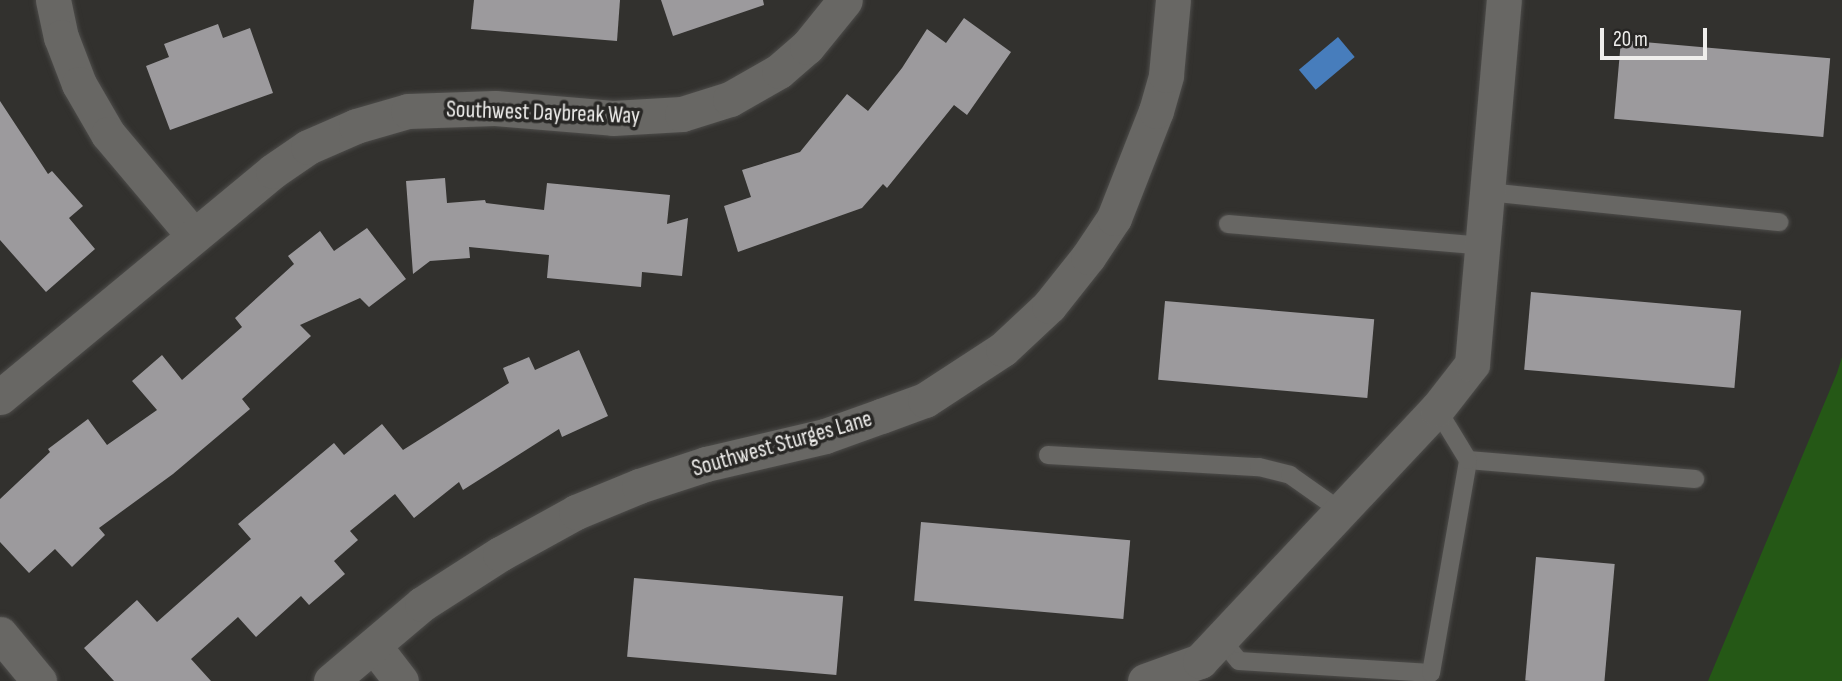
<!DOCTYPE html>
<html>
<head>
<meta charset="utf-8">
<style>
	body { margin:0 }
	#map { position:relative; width:1842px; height:681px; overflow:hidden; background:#32312e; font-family:"Sofia Sans Condensed",sans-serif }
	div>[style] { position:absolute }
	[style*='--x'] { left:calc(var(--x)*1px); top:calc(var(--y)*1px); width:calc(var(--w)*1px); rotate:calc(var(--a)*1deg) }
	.green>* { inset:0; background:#255816 }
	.water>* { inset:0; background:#477dbc; transform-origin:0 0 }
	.building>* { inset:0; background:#9c9a9d; transform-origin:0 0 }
	.roads { filter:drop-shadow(0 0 2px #4d4c4a) drop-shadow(0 0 2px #4d4c4a) }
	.service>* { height:18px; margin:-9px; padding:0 9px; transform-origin:9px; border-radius:9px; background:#686764 }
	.minor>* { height:35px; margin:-17.5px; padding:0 17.5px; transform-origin:17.5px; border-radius:17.5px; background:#686764 }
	span { translate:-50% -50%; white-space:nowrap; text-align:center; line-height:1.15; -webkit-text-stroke:7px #282725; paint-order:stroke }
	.street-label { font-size:23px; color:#efeeec }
	.scale { position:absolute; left:1600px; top:28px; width:107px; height:32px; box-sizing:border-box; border:4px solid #efeeec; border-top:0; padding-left:9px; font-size:21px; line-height:24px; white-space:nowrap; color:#efeeec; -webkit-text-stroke:5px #282725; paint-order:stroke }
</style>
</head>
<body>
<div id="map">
	<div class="green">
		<i style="clip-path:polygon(1842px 357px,1842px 681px,1708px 681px,1837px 373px)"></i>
	</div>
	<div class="water">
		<i style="left:1338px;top:37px;width:26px;height:51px;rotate:50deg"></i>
	</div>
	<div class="building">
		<i style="clip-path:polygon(474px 0,620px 0,617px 41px,471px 29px)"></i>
		<i style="clip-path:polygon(661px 0,763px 0,764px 5px,673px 36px)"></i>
		<i style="clip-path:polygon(964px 18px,1011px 52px,967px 115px,954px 105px,887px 188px,883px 184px,862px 208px,738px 252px,724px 206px,751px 197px,742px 170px,800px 152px,847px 94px,868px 111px,902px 68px,927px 29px,946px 43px)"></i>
		<i style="clip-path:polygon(218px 24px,223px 38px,250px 28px,273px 93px,170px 130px,146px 66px,169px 57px,164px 44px)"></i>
		<i style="left:1621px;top:40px;width:210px;height:79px;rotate:5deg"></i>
		<i style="clip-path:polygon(0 101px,48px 174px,52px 171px,83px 206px,69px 218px,95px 249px,46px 292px,0 240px)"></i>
		<i style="clip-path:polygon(445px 178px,447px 203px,485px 200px,486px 203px,544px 210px,547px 183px,670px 195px,667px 224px,688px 218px,682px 276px,642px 272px,641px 287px,547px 278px,549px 255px,469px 247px,470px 258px,430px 261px,413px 274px,406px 181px)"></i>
		<i style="clip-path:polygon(367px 228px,406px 279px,369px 307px,360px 298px,300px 325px,311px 336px,242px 399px,250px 409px,173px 474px,99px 528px,105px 535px,72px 567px,55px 549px,29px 573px,0 542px,0 499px,50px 452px,48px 449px,88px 419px,107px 445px,157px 410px,132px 381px,162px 355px,182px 380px,242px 327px,235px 318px,294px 264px,288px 256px,320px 231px,334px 251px)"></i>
		<i style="left:1531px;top:292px;width:211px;height:78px;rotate:5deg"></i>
		<i style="left:1165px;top:301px;width:210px;height:79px;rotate:5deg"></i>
		<i style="clip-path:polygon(579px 350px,608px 416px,562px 437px,559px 429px,463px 490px,459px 482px,414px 518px,395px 494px,350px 531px,358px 540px,334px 561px,345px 574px,309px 605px,301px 596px,256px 637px,238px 617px,191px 659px,211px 681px,114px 681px,84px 648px,137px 600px,157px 622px,251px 539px,238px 524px,334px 443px,344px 455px,382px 424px,403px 450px,509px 383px,503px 368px,529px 357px,535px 370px)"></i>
		<i style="left:921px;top:522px;width:210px;height:79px;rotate:5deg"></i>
		<i style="left:1536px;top:557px;width:79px;height:124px;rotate:5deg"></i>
		<i style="left:634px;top:578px;width:210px;height:79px;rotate:5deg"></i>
	</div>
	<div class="roads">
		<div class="service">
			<i style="--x:1487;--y:192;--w:294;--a:5.9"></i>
			<i style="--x:1228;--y:224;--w:256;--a:4.9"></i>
			<i style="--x:1048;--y:455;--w:211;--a:3.3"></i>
			<i style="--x:1259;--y:467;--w:32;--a:14"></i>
			<i style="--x:1290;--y:475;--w:62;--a:35.2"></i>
			<i style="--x:1468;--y:460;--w:228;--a:4.8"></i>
			<i style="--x:1221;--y:639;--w:28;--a:51"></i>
			<i style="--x:1239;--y:661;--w:192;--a:3.6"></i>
			<i style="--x:1431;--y:673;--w:216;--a:-80.1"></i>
			<i style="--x:1468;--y:460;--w:60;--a:-121.3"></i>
		</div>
		<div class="minor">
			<i style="--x:53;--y:0;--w:38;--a:78"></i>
			<i style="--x:61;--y:37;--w:50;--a:69"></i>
			<i style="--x:79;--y:84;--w:58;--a:59.9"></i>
			<i style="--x:108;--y:134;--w:133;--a:49.9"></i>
			<i style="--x:0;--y:397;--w:354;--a:-39.6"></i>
			<i style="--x:273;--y:171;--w:42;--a:-34.4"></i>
			<i style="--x:308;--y:147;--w:52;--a:-23.6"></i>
			<i style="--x:356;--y:126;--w:54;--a:-16.1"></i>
			<i style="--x:408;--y:111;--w:87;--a:-2"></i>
			<i style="--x:495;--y:108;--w:118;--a:4.8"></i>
			<i style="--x:613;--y:118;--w:69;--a:-3.3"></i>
			<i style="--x:682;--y:114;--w:50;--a:-17.4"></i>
			<i style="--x:730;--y:99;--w:56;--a:-29.7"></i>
			<i style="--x:779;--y:71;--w:37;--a:-41"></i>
			<i style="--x:807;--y:47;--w:60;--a:-51"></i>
			<i style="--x:0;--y:634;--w:61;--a:50.3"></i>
			<i style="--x:374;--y:646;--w:44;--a:52.4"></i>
			<i style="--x:331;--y:681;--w:119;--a:-40.2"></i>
			<i style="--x:422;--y:604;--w:93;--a:-32.7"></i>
			<i style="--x:500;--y:554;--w:87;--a:-28.9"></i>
			<i style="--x:576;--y:512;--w:68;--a:-22.4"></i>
			<i style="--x:639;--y:486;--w:71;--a:-18.2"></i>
			<i style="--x:706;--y:464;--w:122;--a:-13.2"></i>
			<i style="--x:825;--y:436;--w:59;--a:-19.7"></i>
			<i style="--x:881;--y:416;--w:47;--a:-20"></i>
			<i style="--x:925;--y:400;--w:93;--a:-33.2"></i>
			<i style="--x:1003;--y:349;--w:63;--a:-43.1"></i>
			<i style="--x:1049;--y:306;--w:63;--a:-51.5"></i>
			<i style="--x:1088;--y:257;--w:47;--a:-56.3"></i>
			<i style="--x:1114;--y:218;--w:115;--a:-68.6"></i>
			<i style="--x:1156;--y:111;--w:37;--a:-74"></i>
			<i style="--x:1166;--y:75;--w:75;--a:-84.7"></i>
			<i style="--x:1145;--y:681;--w:59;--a:-20"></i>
			<i style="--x:1200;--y:661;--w:346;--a:-46.8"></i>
			<i style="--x:1437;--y:409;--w:57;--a:-52.1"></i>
			<i style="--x:1472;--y:364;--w:365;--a:-85"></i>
		</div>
	</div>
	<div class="street-label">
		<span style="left:543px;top:113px;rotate:2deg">Southwest Daybreak Way</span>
		<span style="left:782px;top:444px;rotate:-16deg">Southwest Sturges Lane</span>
	</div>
	<div class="scale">20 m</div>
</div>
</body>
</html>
